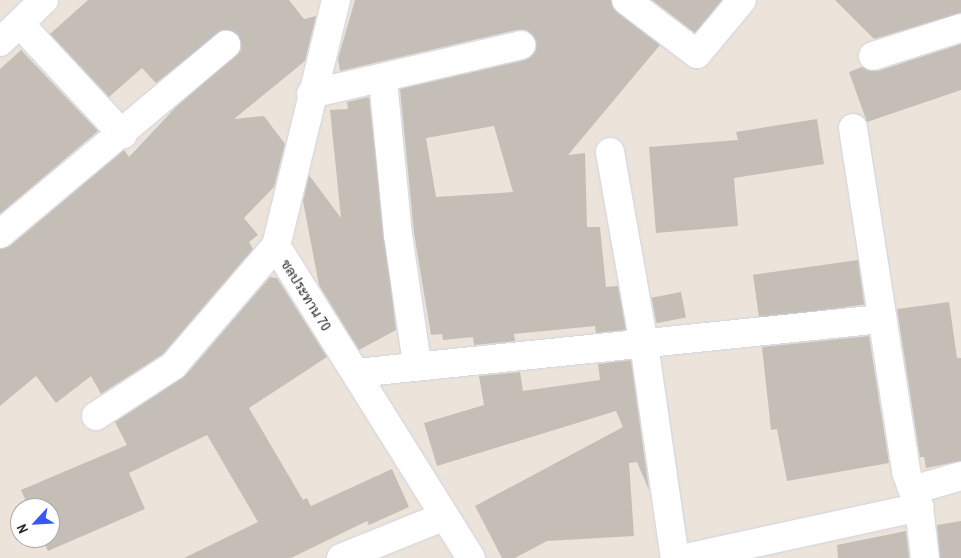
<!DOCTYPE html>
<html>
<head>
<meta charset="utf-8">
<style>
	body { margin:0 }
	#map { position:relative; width:961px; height:558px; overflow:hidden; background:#ece4da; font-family:"Archivo Narrow",Sarabun,sans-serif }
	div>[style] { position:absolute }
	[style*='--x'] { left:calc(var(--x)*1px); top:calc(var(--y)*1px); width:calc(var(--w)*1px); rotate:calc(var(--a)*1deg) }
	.building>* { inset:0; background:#c4beb7; transform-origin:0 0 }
	.roads { filter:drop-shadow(0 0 1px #cfd3e2) drop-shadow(0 0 1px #cfd3e2) }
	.street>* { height:28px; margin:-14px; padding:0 14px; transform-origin:14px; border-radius:14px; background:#fff }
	span { translate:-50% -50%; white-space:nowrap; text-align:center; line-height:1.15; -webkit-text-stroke:4.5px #fff; paint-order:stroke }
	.street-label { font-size:14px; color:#292929 }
	.north { position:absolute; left:10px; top:498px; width:50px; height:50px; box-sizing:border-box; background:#fff; border:1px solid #a9a9a9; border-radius:50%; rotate:245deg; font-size:14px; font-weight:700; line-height:20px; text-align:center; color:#292929 }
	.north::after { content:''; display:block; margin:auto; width:18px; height:22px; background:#3657fd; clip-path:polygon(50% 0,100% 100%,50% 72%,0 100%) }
</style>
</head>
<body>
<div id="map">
	<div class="building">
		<i style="clip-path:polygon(88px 0,289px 0,304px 19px,316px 16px,305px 61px,234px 119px,264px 116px,285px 144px,274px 187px,244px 218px,258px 235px,249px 242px,253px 249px,163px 354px,101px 394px,91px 376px,56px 403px,36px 376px,0 406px,0 249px,10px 246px,124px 150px,129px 157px,176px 107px,241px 50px,238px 35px,223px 30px,156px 83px,142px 68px,109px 97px,50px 34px)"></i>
		<i style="clip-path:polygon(evenodd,355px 0,611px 0,617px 12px,660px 45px,568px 155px,585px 153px,587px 227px,600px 227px,606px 287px,618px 286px,626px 330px,596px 333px,595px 326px,514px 334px,515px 341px,474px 345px,473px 337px,443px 340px,442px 334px,431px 335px,414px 233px,400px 89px,525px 60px,536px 50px,536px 41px,526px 30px,517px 30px,340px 71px,338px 59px,355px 0,494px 126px,513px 192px,436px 197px,426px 138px,494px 126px)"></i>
		<i style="clip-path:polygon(652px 0,722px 0,695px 33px)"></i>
		<i style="clip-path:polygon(835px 0,961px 0,961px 13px,874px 39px)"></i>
		<i style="clip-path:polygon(961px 44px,961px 90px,867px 122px,849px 72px,862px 67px,878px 71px)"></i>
		<i style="clip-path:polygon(21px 50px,98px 131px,0 214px,0 69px)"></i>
		<i style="clip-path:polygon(369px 97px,396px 330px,359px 350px,319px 285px,303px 201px,309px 175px,341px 218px,330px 110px,348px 109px,347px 102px)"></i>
		<i style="clip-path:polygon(817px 119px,824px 164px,734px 178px,738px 226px,656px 233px,649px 147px,738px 140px,736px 132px)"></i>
		<i style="left:858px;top:260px;width:45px;height:106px;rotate:82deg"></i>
		<i style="clip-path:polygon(270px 277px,277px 278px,327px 357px,249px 408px,303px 500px,307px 498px,311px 506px,392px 469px,409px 507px,369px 525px,367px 521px,291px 558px,184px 558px,258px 522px,207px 435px,129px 473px,145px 509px,48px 551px,42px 538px,50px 538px,50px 508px,29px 508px,21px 490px,127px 445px,115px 422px,185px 376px)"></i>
		<i style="left:681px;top:292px;width:26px;height:30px;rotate:79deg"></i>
		<i style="clip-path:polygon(949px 302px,957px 358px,961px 358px,961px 461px,926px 468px,924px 457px,920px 457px,897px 309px)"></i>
		<i style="clip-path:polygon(869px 336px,889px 463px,787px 481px,777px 429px,771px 430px,762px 347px)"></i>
		<i style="clip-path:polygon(631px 360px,649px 490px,637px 462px,629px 463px,634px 536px,547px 541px,515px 558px,502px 558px,475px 506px,623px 427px,616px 411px,437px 466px,424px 423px,484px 405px,479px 376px,520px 372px,523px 391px,600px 380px,598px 364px)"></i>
		<i style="clip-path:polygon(961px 521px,961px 558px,940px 558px,937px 525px)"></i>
		<i style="clip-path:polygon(906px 531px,909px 558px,838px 558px,837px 545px)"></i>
	</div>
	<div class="roads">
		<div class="street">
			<i style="--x:336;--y:0;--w:253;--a:103.7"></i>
			<i style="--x:276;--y:246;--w:368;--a:58"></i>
			<i style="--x:626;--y:0;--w:89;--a:37.3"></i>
			<i style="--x:697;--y:54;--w:70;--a:-50.2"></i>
			<i style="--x:20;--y:24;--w:151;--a:47.1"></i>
			<i style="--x:0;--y:42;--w:61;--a:-43.7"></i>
			<i style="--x:873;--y:56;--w:92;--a:-17.7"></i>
			<i style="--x:383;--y:80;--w:156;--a:84.5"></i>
			<i style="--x:398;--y:235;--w:130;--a:81.6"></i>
			<i style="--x:311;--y:94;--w:216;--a:-13.1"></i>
			<i style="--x:853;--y:128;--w:348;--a:81.2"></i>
			<i style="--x:906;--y:472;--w:37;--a:70"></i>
			<i style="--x:919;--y:507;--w:51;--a:83.3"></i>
			<i style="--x:610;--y:152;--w:195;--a:80"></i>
			<i style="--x:644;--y:344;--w:216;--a:81.8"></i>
			<i style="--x:0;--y:234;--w:295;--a:-39.9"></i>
			<i style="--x:356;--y:373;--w:528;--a:-5.87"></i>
			<i style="--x:96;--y:416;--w:92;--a:-33"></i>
			<i style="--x:173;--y:366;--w:158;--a:-49.4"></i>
			<i style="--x:913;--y:490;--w:50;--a:-16.3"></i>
			<i style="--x:341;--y:558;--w:112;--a:-22"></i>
			<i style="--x:686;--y:558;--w:239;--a:-12.3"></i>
		</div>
	</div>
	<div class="street-label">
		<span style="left:306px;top:295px;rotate:58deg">ชลประทาน 70</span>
	</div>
	<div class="north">N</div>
</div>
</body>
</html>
